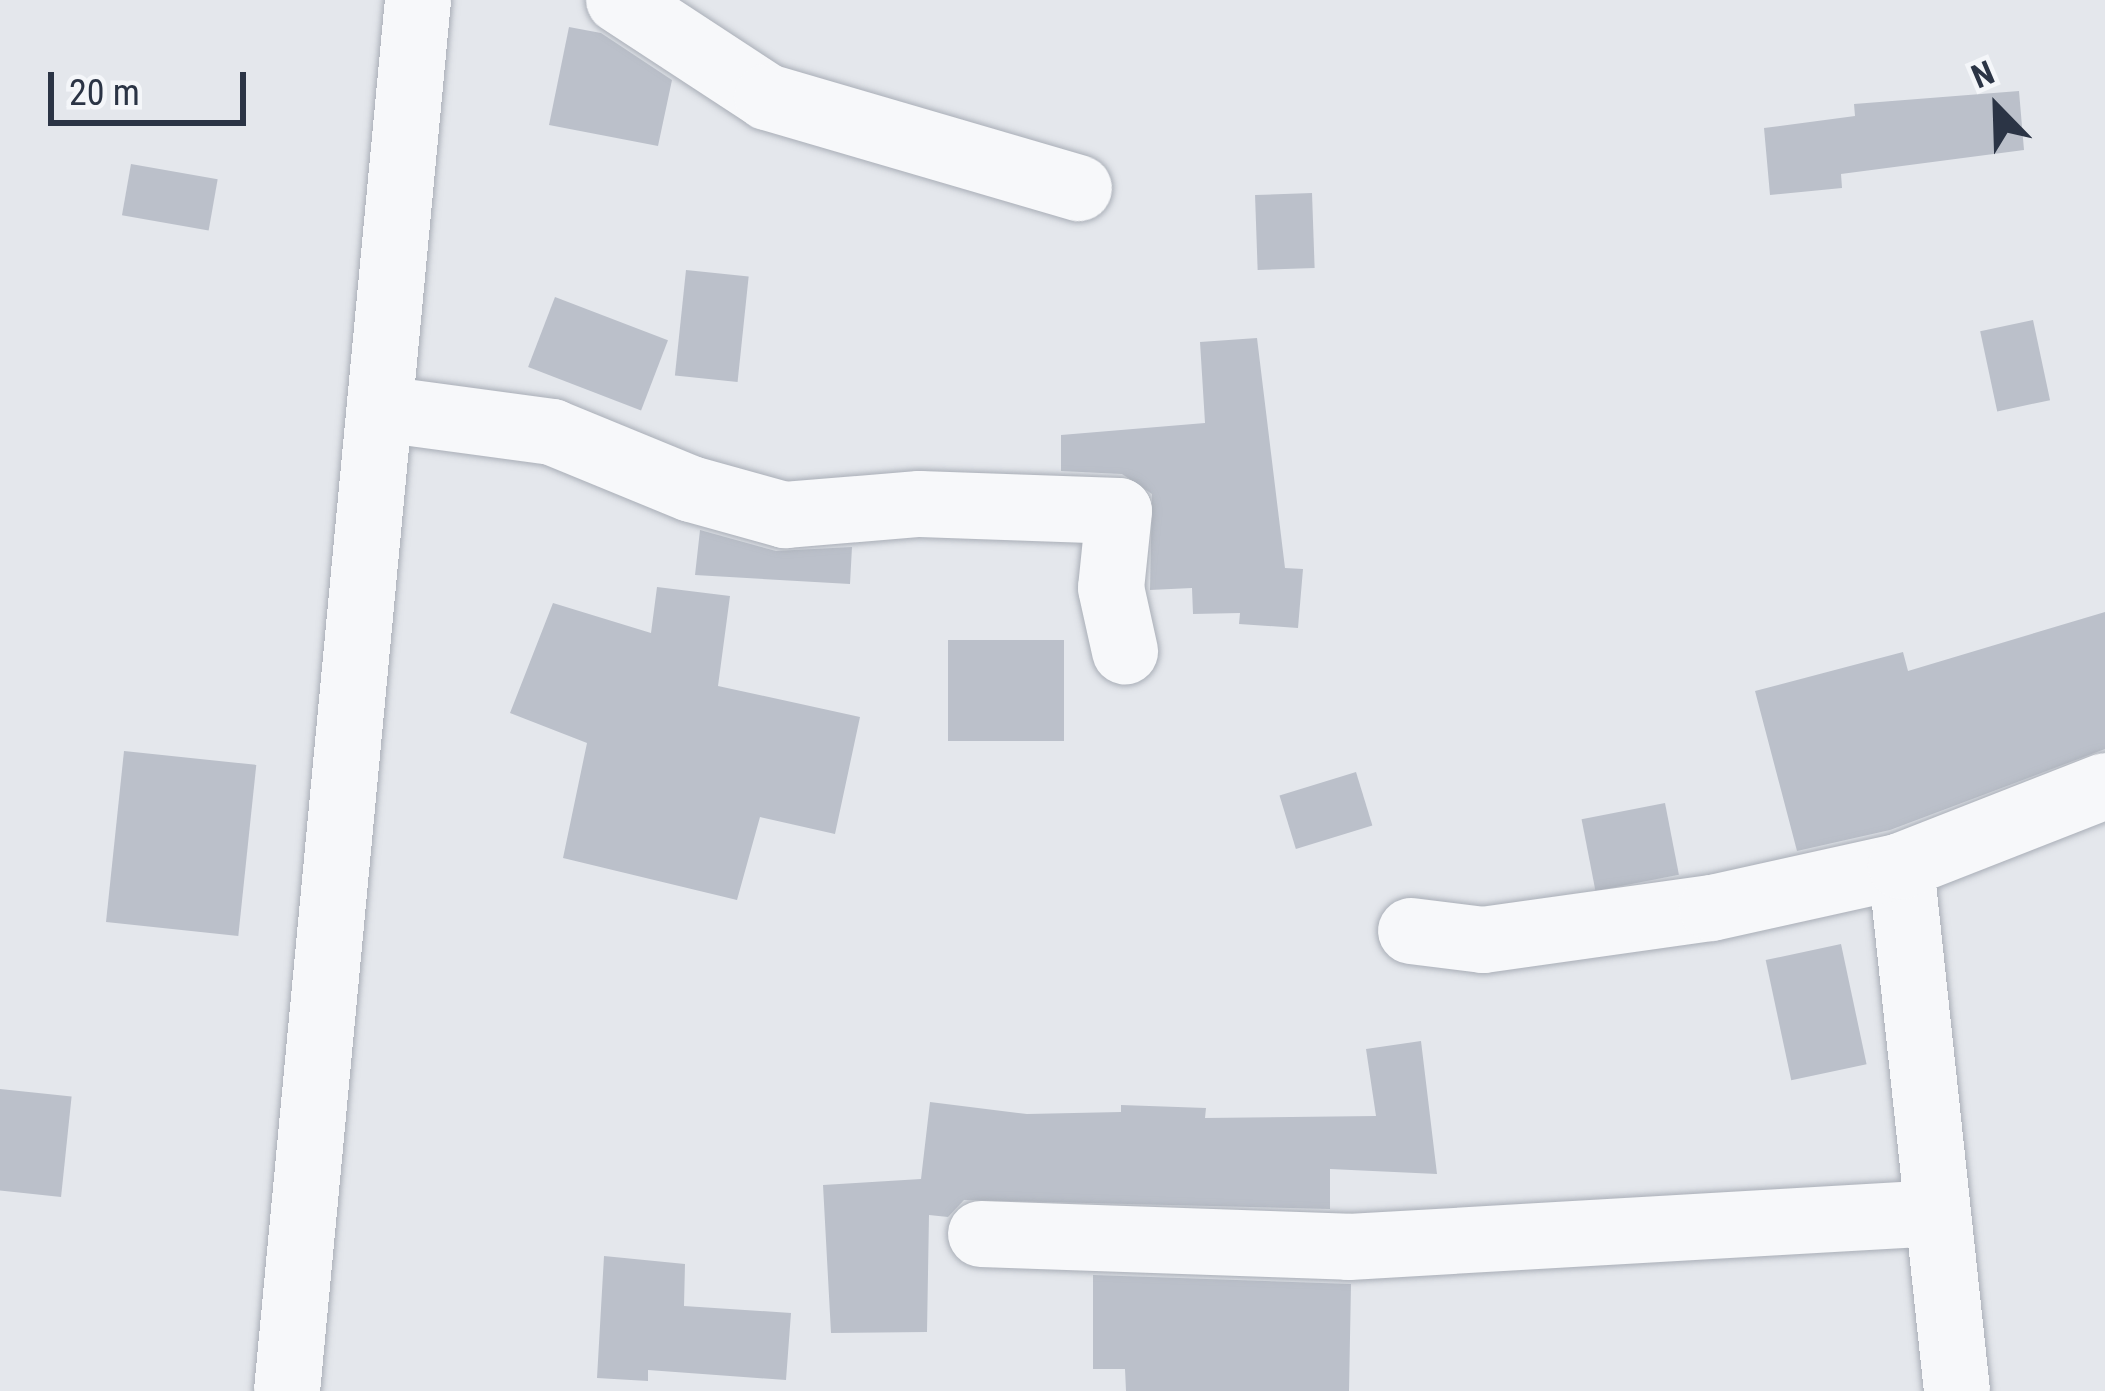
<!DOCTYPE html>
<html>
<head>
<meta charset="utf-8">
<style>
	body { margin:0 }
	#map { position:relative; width:2105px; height:1391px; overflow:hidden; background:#e4e7ec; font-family:"Roboto Condensed",sans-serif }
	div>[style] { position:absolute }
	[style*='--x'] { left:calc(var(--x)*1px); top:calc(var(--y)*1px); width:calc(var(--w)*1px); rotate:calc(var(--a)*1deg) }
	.building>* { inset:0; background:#bbc0ca; transform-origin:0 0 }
	.roads { filter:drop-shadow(0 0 3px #a9aeb7) drop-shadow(0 0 3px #a9aeb7) }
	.street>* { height:66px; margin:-33px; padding:0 33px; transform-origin:33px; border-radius:33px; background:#f7f8fa }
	span { translate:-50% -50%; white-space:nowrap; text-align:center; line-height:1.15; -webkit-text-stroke:9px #f4f6f9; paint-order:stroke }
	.north { position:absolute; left:1937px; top:48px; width:120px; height:120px; -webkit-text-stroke:9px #f4f6f9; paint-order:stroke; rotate:337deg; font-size:33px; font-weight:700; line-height:48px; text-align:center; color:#2b3445 }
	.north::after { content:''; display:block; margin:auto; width:42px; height:54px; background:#2b3445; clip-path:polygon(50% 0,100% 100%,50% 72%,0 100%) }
	.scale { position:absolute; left:48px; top:72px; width:198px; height:54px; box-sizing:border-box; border:6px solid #2b3445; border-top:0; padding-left:15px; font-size:36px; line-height:42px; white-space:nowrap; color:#2b3445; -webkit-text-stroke:9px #f4f6f9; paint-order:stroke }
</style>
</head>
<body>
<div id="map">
	<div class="building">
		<i style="clip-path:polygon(569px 27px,601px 33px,672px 80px,658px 146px,549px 125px)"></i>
		<i style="clip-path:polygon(2019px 91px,2024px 150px,1841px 174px,1842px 188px,1770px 195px,1764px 128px,1855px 116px,1854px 104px)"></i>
		<i style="left:131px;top:164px;width:88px;height:52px;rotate:10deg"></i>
		<i style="left:1312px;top:193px;width:75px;height:57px;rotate:88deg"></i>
		<i style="left:686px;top:270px;width:63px;height:106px;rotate:6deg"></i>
		<i style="left:555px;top:297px;width:121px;height:75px;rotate:21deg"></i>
		<i style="left:2033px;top:320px;width:82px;height:54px;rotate:78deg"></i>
		<i style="clip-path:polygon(1257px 338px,1285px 568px,1303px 569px,1298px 628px,1239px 624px,1240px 613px,1193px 614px,1192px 588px,1150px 590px,1152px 494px,1122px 474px,1061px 471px,1061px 435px,1205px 423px,1200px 342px)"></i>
		<i style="clip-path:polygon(700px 530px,776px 551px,852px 547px,850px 584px,695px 575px)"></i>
		<i style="clip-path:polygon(657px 587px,730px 596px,718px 686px,860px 717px,835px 834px,760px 817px,737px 900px,563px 858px,587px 743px,510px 713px,553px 603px,651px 633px)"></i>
		<i style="clip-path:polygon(2105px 612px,2105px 749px,1890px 830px,1797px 851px,1755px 691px,1903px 652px,1908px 671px)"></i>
		<i style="left:948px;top:640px;width:116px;height:101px"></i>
		<i style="left:124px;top:751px;width:133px;height:172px;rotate:6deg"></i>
		<i style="left:1356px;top:772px;width:56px;height:80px;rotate:73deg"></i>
		<i style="left:1665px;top:803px;width:73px;height:85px;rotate:79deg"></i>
		<i style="left:1841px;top:944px;width:123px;height:77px;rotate:78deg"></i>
		<i style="clip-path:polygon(1421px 1041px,1437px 1174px,1330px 1169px,1330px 1209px,964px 1200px,948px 1217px,929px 1215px,927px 1332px,831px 1333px,823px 1185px,921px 1179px,930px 1102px,1027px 1114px,1121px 1112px,1121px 1105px,1206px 1108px,1205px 1118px,1376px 1116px,1366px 1049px)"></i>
		<i style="left:0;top:1089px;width:72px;height:101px;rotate:6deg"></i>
		<i style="clip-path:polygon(604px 1256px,685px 1264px,684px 1306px,791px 1313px,786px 1380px,648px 1370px,648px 1381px,597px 1378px)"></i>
		<i style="clip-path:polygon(1093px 1275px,1351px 1284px,1349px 1391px,1126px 1391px,1125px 1369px,1093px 1369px)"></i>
	</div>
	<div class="roads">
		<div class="street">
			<i style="--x:619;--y:0;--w:177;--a:33.2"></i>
			<i style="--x:767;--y:97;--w:325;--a:16.3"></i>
			<i style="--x:382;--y:409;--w:172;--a:7.7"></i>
			<i style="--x:552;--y:432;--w:150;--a:22.3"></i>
			<i style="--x:691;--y:489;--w:98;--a:15.5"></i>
			<i style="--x:785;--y:515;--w:135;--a:-4.7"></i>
			<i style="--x:920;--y:504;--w:199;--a:2"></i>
			<i style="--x:1119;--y:511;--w:77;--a:95.9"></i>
			<i style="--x:1111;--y:588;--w:65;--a:77.5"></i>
			<i style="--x:1901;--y:866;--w:528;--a:83.91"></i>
			<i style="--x:1411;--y:931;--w:73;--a:7.1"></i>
			<i style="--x:1483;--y:940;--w:231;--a:-8"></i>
			<i style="--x:1712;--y:908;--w:194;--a:-12.5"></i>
			<i style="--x:1901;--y:866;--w:219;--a:-21.4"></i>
			<i style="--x:981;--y:1234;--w:368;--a:2"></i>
			<i style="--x:1349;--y:1247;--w:589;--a:-3.31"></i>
			<i style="--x:287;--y:1391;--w:1397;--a:-84.62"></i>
		</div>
	</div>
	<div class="north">N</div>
	<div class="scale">20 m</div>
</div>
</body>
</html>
